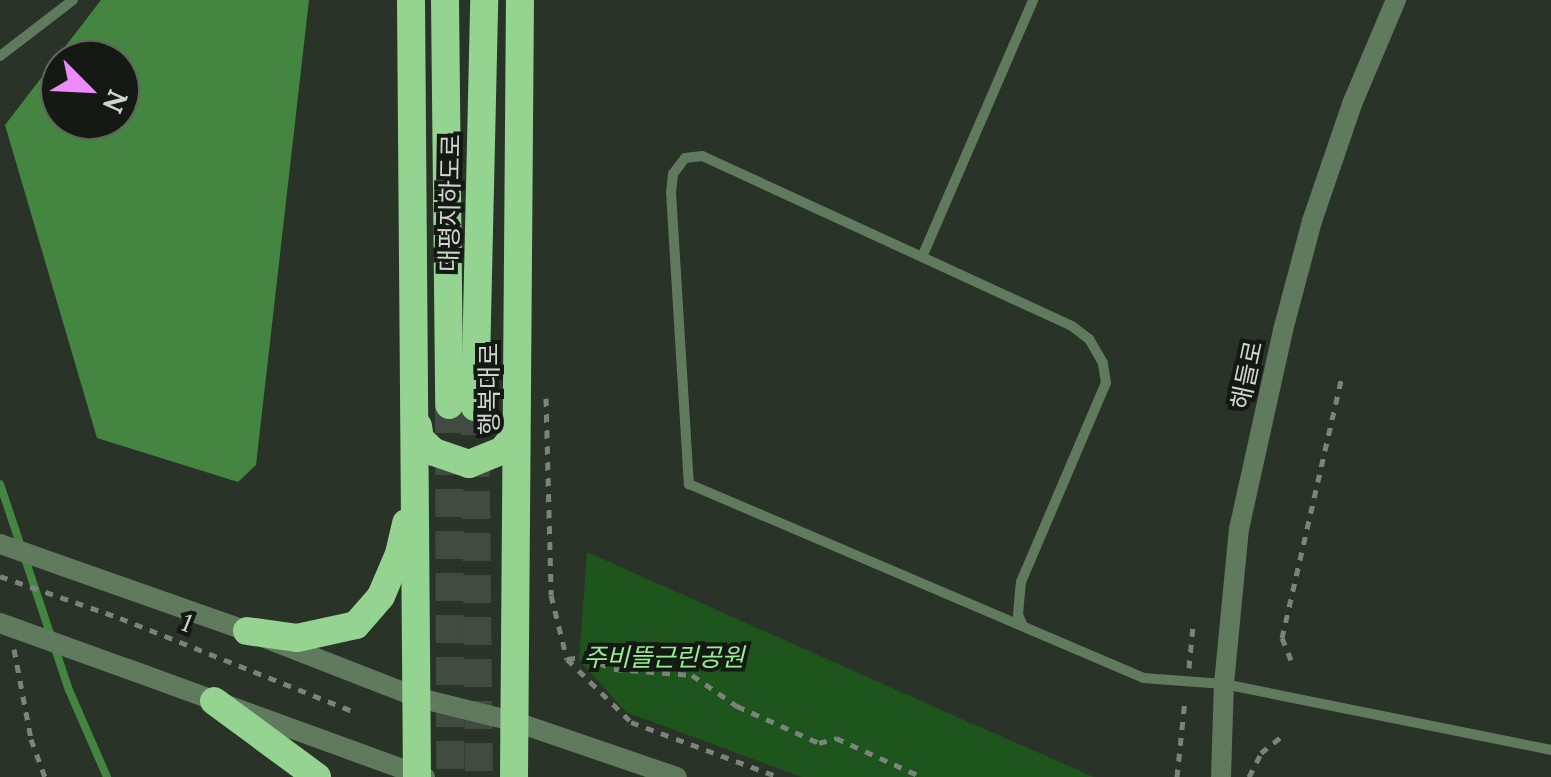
<!DOCTYPE html>
<html>
<head>
<meta charset="utf-8">
<style>
	body { margin:0 }
	#map { position:relative; width:1551px; height:777px; overflow:hidden; background:#293328; font-family:Lora,"Noto Sans KR",serif }
	div>[style] { position:absolute }
	[style*='--x'] { left:calc(var(--x)*1px); top:calc(var(--y)*1px); width:calc(var(--w)*1px); rotate:calc(var(--a)*1deg) }
	.green>* { inset:0; background:#1d551c }
	.water>* { inset:0; background:#438541 }
	.stream>* { height:8px; margin:-4px; padding:0 4px; transform-origin:4px; border-radius:4px; background:#438541 }
	.trunk-tunnel>* { height:28px; margin-top:-14px; transform-origin:0; background:repeating-linear-gradient(90deg,#424b41 0 28px,transparent 0 42px) }
	.path>* { height:5px; margin-top:-2.5px; transform-origin:0; background:repeating-linear-gradient(90deg,#7b837a 0 8px,transparent 0 16px) }
	.service>* { height:10px; margin:-5px; padding:0 5px; transform-origin:5px; border-radius:5px; background:#5f7a5d }
	.minor>* { height:20px; margin:-10px; padding:0 10px; transform-origin:10px; border-radius:10px; background:#5f7a5d }
	.tertiary>* { height:20px; margin:-10px; padding:0 10px; transform-origin:10px; border-radius:10px; background:#5f7a5d }
	.trunk>* { height:28px; margin:-14px; padding:0 14px; transform-origin:14px; border-radius:14px; background:#94d490 }
	.tertiary-bridge>* { height:20px; margin:-10px; padding:0 10px; transform-origin:10px; border-radius:10px; background:#5f7a5d }
	span { translate:-50% -50%; white-space:nowrap; text-align:center; line-height:1.15; -webkit-text-stroke:8px #151914; paint-order:stroke }
	.street-label { font-size:25px; color:#cfd5ce }
	.park-label { font-size:25px; color:#96ef92; font-style:italic }
	.north { position:absolute; left:40px; top:40px; width:100px; height:100px; box-sizing:border-box; background:#151914; border:2px solid #5f645e; border-radius:50%; rotate:114deg; font-size:28px; font-weight:700; line-height:40px; text-align:center; color:#cfd5ce }
	.north::after { content:''; display:block; margin:auto; width:35px; height:45px; background:#ed8cf9; clip-path:polygon(50% 0,100% 100%,50% 72%,0 100%) }
</style>
</head>
<body>
<div id="map">
	<div class="green">
		<i style="clip-path:polygon(587px 552px,955px 716px,1094px 777px,801px 777px,626px 712px,579px 660px)"></i>
	</div>
	<div class="water">
		<i style="clip-path:polygon(evenodd,101px 0,309px 0,256px 465px,238px 482px,97px 438px,5px 125px,101px 0,60px 60px,120px 60px,120px 120px,60px 120px,60px 60px)"></i>
	</div>
	<div class="stream">
		<i style="--x:0;--y:484;--w:217;--a:71.5"></i>
		<i style="--x:69;--y:690;--w:95;--a:66.4"></i>
	</div>
	<div class="trunk-tunnel">
		<i style="--x:449;--y:405;--w:372;--a:89.8"></i>
		<i style="--x:475;--y:407;--w:370;--a:89.4"></i>
	</div>
	<div class="path">
		<i style="--x:546;--y:398;--w:197;--a:88.5"></i>
		<i style="--x:551;--y:595;--w:66;--a:76"></i>
		<i style="--x:567;--y:659;--w:90;--a:44.5"></i>
		<i style="--x:631;--y:722;--w:158;--a:20.4"></i>
		<i style="--x:0;--y:576;--w:127;--a:19.3"></i>
		<i style="--x:120;--y:618;--w:256;--a:21.8"></i>
		<i style="--x:14;--y:649;--w:92;--a:79.3"></i>
		<i style="--x:31;--y:739;--w:40;--a:69.8"></i>
		<i style="--x:567;--y:659;--w:17;--a:-7"></i>
		<i style="--x:584;--y:657;--w:32;--a:22"></i>
		<i style="--x:614;--y:669;--w:78;--a:4.4"></i>
		<i style="--x:692;--y:675;--w:55;--a:34.6"></i>
		<i style="--x:737;--y:706;--w:90;--a:24.3"></i>
		<i style="--x:819;--y:743;--w:18;--a:-16"></i>
		<i style="--x:836;--y:738;--w:94;--a:24.4"></i>
		<i style="--x:1291;--y:660;--w:24;--a:-112"></i>
		<i style="--x:1282;--y:638;--w:270;--a:-77.1"></i>
		<i style="--x:1189;--y:668;--w:42;--a:-84.6"></i>
		<i style="--x:1177;--y:777;--w:78;--a:-84.1"></i>
		<i style="--x:1249;--y:777;--w:27;--a:-63"></i>
		<i style="--x:1261;--y:753;--w:32;--a:-39"></i>
	</div>
	<div class="service">
		<i style="--x:0;--y:56;--w:92;--a:-37.5"></i>
		<i style="--x:922;--y:257;--w:280;--a:-66.6"></i>
		<i style="--x:1023;--y:626;--w:12;--a:-114"></i>
		<i style="--x:1018;--y:615;--w:33;--a:-85"></i>
		<i style="--x:1021;--y:582;--w:216;--a:-66.9"></i>
		<i style="--x:1106;--y:383;--w:20;--a:-99"></i>
		<i style="--x:1103;--y:363;--w:28;--a:-120"></i>
		<i style="--x:1089;--y:339;--w:21;--a:-143"></i>
		<i style="--x:1072;--y:326;--w:407;--a:-155.3"></i>
		<i style="--x:702;--y:156;--w:17;--a:173"></i>
		<i style="--x:685;--y:158;--w:20;--a:127"></i>
		<i style="--x:673;--y:174;--w:18;--a:96"></i>
		<i style="--x:671;--y:192;--w:293;--a:86.5"></i>
		<i style="--x:689;--y:484;--w:494;--a:23.1"></i>
		<i style="--x:1143;--y:678;--w:81;--a:4.2"></i>
		<i style="--x:1224;--y:684;--w:334;--a:11.4"></i>
	</div>
	<div class="minor">
		<i style="--x:1221;--y:777;--w:93;--a:-88.2"></i>
	</div>
	<div class="tertiary">
		<i style="--x:0;--y:544;--w:262;--a:19.4"></i>
		<i style="--x:247;--y:631;--w:185;--a:21.3"></i>
		<i style="--x:419;--y:698;--w:100;--a:13.9"></i>
		<i style="--x:516;--y:722;--w:170;--a:18.9"></i>
		<i style="--x:128;--y:669;--w:316;--a:20"></i>
		<i style="--x:1224;--y:684;--w:156;--a:-84.5"></i>
		<i style="--x:1239;--y:529;--w:204;--a:-77.5"></i>
		<i style="--x:1283;--y:330;--w:113;--a:-75.1"></i>
		<i style="--x:1312;--y:221;--w:124;--a:-71.1"></i>
		<i style="--x:1352;--y:104;--w:113;--a:-67.1"></i>
	</div>
	<div class="trunk">
		<i style="--x:411;--y:0;--w:777;--a:89.56"></i>
		<i style="--x:445;--y:0;--w:405;--a:89.4"></i>
		<i style="--x:475;--y:407;--w:407;--a:-88.7"></i>
		<i style="--x:418;--y:426;--w:13;--a:81"></i>
		<i style="--x:420;--y:439;--w:19;--a:43"></i>
		<i style="--x:434;--y:452;--w:37;--a:19"></i>
		<i style="--x:469;--y:464;--w:35;--a:-22"></i>
		<i style="--x:502;--y:451;--w:18;--a:-52"></i>
		<i style="--x:513;--y:437;--w:14;--a:-78"></i>
		<i style="--x:247;--y:631;--w:50;--a:8"></i>
		<i style="--x:297;--y:638;--w:60;--a:-12.4"></i>
		<i style="--x:356;--y:625;--w:38;--a:-49"></i>
		<i style="--x:381;--y:596;--w:46;--a:-66.8"></i>
		<i style="--x:399;--y:554;--w:32;--a:-77"></i>
		<i style="--x:214;--y:701;--w:128;--a:36.4"></i>
		<i style="--x:514;--y:777;--w:777;--a:-89.56"></i>
	</div>
	<div class="tertiary-bridge">
		<i style="--x:0;--y:623;--w:136;--a:19.8"></i>
	</div>
	<div class="street-label">
		<span style="left:450px;top:203px;rotate:-89deg">대평지하도로</span>
		<span style="left:1247px;top:375px;rotate:-78deg">해들로</span>
		<span style="left:489px;top:389px;rotate:-90deg">행복대로</span>
		<span style="left:187px;top:623px;rotate:22deg">1</span>
	</div>
	<div class="park-label">
		<span style="left:664px;top:657px">주비뜰근린공원</span>
	</div>
	<div class="north">N</div>
</div>
</body>
</html>
